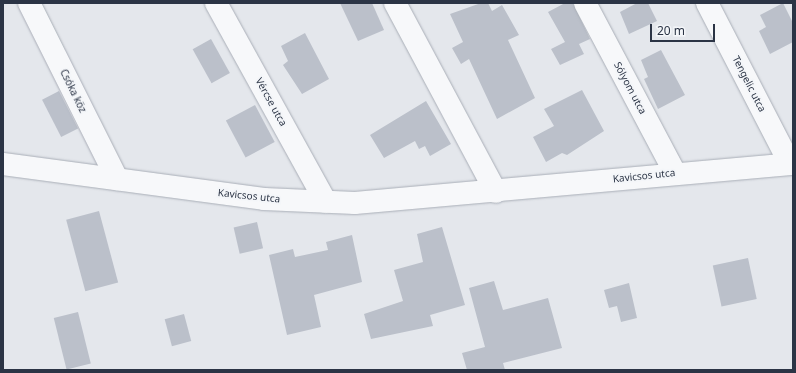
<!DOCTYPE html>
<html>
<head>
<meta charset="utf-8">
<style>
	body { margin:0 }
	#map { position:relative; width:796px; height:373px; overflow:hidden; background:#e4e7ec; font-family:"Noto Sans",sans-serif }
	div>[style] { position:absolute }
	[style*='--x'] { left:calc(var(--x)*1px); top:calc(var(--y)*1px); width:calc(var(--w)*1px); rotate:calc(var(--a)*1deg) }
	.building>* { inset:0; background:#bbc0ca; transform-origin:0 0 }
	.roads { filter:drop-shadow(0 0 1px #a9aeb7) drop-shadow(0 0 1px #a9aeb7) }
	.minor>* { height:22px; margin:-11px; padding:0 11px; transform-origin:11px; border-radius:11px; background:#f7f8fa }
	span { translate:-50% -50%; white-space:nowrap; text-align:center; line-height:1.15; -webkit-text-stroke:4px #f4f6f9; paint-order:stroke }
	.street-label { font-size:10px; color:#2b3445 }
	.frame { position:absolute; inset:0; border:4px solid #2b3445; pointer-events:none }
	.scale { position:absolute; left:650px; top:24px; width:65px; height:18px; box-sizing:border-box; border:2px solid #2b3445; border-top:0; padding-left:5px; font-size:12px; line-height:14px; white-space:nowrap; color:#2b3445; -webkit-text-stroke:3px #f4f6f9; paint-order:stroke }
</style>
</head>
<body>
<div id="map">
	<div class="building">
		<i style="clip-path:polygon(340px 3px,372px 3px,384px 30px,358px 41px)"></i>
		<i style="clip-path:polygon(481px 3px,488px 3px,492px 11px,502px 5px,519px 35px,508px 40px,535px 98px,497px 119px,469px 59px,461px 64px,452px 48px,463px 42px,450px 14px)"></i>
		<i style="clip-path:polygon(565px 3px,573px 3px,590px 39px,579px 44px,584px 54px,560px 65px,551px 49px,565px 42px,548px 12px)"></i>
		<i style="clip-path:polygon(637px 3px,648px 3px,657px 21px,629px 34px,620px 12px)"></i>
		<i style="clip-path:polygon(783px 3px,793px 23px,793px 42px,770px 54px,759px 31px,766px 27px,760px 15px)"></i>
		<i style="clip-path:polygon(305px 33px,329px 79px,302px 94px,283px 65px,288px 61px,281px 46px)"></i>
		<i style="left:211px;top:39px;width:39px;height:21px;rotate:61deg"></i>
		<i style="clip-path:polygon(661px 50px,685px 95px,658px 109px,644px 79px,648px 77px,641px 60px)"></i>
		<i style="clip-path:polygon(582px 90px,604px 131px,567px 155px,562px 153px,546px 162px,533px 137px,554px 126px,544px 109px)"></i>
		<i style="left:59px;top:91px;width:42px;height:19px;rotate:63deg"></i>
		<i style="clip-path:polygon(426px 101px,451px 144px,430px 156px,425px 146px,419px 149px,415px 141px,384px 158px,370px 135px)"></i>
		<i style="left:255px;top:105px;width:42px;height:33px;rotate:62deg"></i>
		<i style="left:99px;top:211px;width:74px;height:34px;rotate:75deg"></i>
		<i style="left:257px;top:222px;width:27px;height:24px;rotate:77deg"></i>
		<i style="clip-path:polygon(442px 227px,465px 305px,430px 315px,433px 326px,371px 339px,364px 314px,403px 301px,394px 270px,423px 262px,417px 234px)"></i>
		<i style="clip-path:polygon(352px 235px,362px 282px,314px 295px,321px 327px,287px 335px,269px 255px,293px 249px,295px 257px,328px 250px,326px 242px)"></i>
		<i style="left:748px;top:258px;width:42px;height:36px;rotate:78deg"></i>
		<i style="clip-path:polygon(494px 281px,503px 310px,548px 298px,562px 348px,503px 363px,505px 370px,467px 370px,462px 353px,485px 347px,469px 288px)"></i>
		<i style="clip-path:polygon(629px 283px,637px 318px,621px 322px,617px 306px,609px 308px,604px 290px)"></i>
		<i style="left:78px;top:312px;width:53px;height:25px;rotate:76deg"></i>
		<i style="left:184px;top:314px;width:28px;height:20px;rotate:75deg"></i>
	</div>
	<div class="roads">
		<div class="minor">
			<i style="--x:29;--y:3;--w:197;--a:63.4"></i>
			<i style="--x:216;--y:3;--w:227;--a:61.1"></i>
			<i style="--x:395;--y:3;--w:214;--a:61.9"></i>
			<i style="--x:585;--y:3;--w:192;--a:62.1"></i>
			<i style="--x:707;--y:3;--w:181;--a:62.7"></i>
			<i style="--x:3;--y:164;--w:263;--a:7.6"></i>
			<i style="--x:264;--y:199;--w:91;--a:2.5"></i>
			<i style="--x:355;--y:203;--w:440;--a:-5.1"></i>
		</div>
	</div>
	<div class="street-label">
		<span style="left:749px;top:84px;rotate:63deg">Tengelic utca</span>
		<span style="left:630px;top:88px;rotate:62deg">Sólyom utca</span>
		<span style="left:73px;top:91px;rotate:64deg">Csóka köz</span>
		<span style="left:271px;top:102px;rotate:61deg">Vércse utca</span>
		<span style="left:644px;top:176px;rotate:-6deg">Kavicsos utca</span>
		<span style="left:249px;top:196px;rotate:6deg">Kavicsos utca</span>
	</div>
	<div class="frame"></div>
	<div class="scale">20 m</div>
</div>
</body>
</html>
